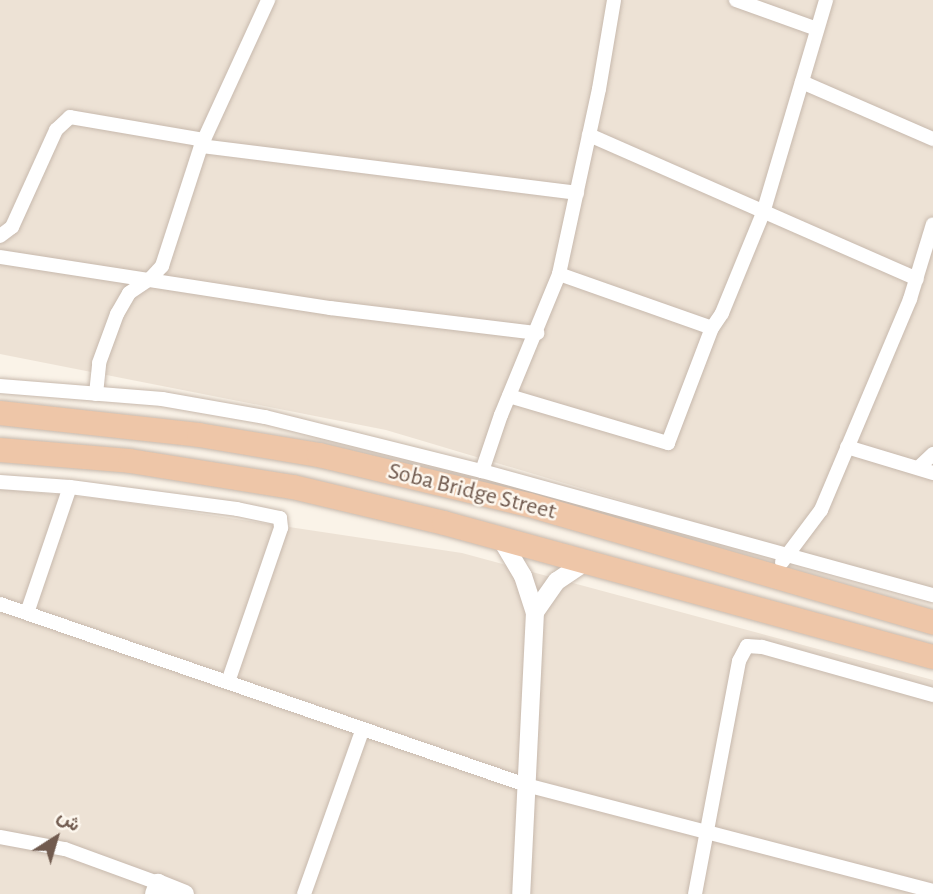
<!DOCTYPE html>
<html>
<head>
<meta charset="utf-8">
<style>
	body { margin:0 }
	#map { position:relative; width:933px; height:894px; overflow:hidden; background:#faf3e8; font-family:"Alegreya Sans",Vazirmatn,sans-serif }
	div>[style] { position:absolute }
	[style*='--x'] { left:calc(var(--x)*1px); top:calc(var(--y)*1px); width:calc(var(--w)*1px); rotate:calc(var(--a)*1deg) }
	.residential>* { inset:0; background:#ede2d5 }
	.roads { filter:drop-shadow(0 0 2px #c7b9ad) drop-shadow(0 0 2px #c7b9ad) }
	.minor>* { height:14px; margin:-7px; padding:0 7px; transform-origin:7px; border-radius:7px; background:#fff }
	.tertiary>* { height:18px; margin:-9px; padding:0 9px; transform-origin:9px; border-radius:9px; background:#fff }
	.trunk>* { height:24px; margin:-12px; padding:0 12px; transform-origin:12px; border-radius:12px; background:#eec6a8 }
	span { translate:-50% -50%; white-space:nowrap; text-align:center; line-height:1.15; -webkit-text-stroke:5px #fdf7ee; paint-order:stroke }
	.street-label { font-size:24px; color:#715b4f }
	.north { position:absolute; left:21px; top:803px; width:70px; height:70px; -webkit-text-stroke:5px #fdf7ee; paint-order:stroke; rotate:37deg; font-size:19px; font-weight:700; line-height:28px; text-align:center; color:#715b4f }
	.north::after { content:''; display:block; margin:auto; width:24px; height:32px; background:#715b4f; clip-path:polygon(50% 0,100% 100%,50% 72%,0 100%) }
</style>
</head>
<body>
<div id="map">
	<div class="residential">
		<i style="clip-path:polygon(0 0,933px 0,933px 593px,386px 430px,0 354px)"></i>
		<i style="clip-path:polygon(0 489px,103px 499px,462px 553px,933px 680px,933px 894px,0 894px)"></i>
	</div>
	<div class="roads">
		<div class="minor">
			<i style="--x:736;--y:0;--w:86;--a:19.7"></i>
			<i style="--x:802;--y:82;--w:143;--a:23.5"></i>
			<i style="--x:589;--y:135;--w:358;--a:23.7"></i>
			<i style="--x:201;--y:146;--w:379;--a:7.1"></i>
			<i style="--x:0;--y:236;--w:15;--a:-37"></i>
			<i style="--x:12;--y:227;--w:107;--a:-65.6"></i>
			<i style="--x:56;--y:130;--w:19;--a:-43"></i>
			<i style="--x:70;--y:117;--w:136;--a:9.7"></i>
			<i style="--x:0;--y:257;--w:334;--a:8.8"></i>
			<i style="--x:330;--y:308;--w:209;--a:6.9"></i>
			<i style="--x:559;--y:274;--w:162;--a:19.4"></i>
			<i style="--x:0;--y:386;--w:163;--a:4.6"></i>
			<i style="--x:162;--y:399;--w:105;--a:9.9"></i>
			<i style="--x:265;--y:417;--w:224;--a:14"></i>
			<i style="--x:482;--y:471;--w:468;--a:15.4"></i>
			<i style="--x:96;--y:394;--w:31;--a:-84"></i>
			<i style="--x:99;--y:363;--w:52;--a:-69.8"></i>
			<i style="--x:117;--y:314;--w:24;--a:-60"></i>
			<i style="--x:129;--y:293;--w:25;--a:-34"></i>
			<i style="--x:150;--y:279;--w:18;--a:-47"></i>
			<i style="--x:162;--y:266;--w:126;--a:-72"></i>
			<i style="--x:201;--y:146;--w:161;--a:-65.3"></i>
			<i style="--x:509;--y:396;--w:166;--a:16.5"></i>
			<i style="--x:668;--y:443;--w:123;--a:-69.1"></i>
			<i style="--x:712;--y:328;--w:18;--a:-56"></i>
			<i style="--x:722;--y:313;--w:108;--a:-67.7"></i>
			<i style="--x:763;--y:213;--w:222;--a:-73.5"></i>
			<i style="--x:847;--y:447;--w:90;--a:16.8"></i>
			<i style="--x:918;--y:468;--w:21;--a:-43"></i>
			<i style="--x:482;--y:471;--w:59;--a:-71.3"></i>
			<i style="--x:501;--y:415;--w:152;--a:-67.6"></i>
			<i style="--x:559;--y:274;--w:189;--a:-77.8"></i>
			<i style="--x:599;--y:89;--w:90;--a:-80.4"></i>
			<i style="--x:0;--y:482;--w:70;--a:4.1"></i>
			<i style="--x:70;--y:487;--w:168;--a:7.5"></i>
			<i style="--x:237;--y:509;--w:44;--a:11.8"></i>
			<i style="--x:280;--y:518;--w:10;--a:84"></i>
			<i style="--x:281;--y:528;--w:163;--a:109"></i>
			<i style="--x:782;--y:562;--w:65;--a:-53.1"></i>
			<i style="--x:821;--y:510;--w:229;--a:-67.1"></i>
			<i style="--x:910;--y:299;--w:78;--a:-73"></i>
			<i style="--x:0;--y:604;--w:556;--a:18.99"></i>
			<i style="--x:526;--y:785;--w:421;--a:14.6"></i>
			<i style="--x:27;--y:613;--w:133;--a:-71.2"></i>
			<i style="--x:0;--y:837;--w:66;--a:10.5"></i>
			<i style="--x:65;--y:849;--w:99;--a:20.1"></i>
			<i style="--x:304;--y:894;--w:173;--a:-70.4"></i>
			<i style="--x:695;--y:894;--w:237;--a:-79.3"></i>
			<i style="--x:739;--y:661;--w:17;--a:-62"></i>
			<i style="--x:747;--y:646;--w:15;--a:4"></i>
			<i style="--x:762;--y:647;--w:178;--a:15.7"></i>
		</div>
		<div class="tertiary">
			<i style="--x:501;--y:539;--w:43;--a:59.3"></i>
			<i style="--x:523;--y:576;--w:38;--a:72"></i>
			<i style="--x:535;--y:612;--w:282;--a:92.8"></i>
			<i style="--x:535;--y:612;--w:38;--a:-55"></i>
			<i style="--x:557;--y:581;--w:34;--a:-34"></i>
			<i style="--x:154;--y:894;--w:12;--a:-70"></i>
			<i style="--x:158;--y:883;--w:29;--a:22"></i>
		</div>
		<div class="trunk">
			<i style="--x:0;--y:413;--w:200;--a:6.3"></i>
			<i style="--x:199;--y:435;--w:122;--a:9.5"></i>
			<i style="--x:319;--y:455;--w:216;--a:13.4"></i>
			<i style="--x:529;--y:505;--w:421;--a:16.2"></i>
			<i style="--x:0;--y:450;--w:130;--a:4.8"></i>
			<i style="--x:130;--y:461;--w:165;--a:9.1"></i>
			<i style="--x:293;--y:487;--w:155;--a:13.4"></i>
			<i style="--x:444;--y:523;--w:507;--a:15.32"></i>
		</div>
	</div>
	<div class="street-label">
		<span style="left:472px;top:492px;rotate:14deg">Soba Bridge Street</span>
	</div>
	<div class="north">ش</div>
</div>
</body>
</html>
